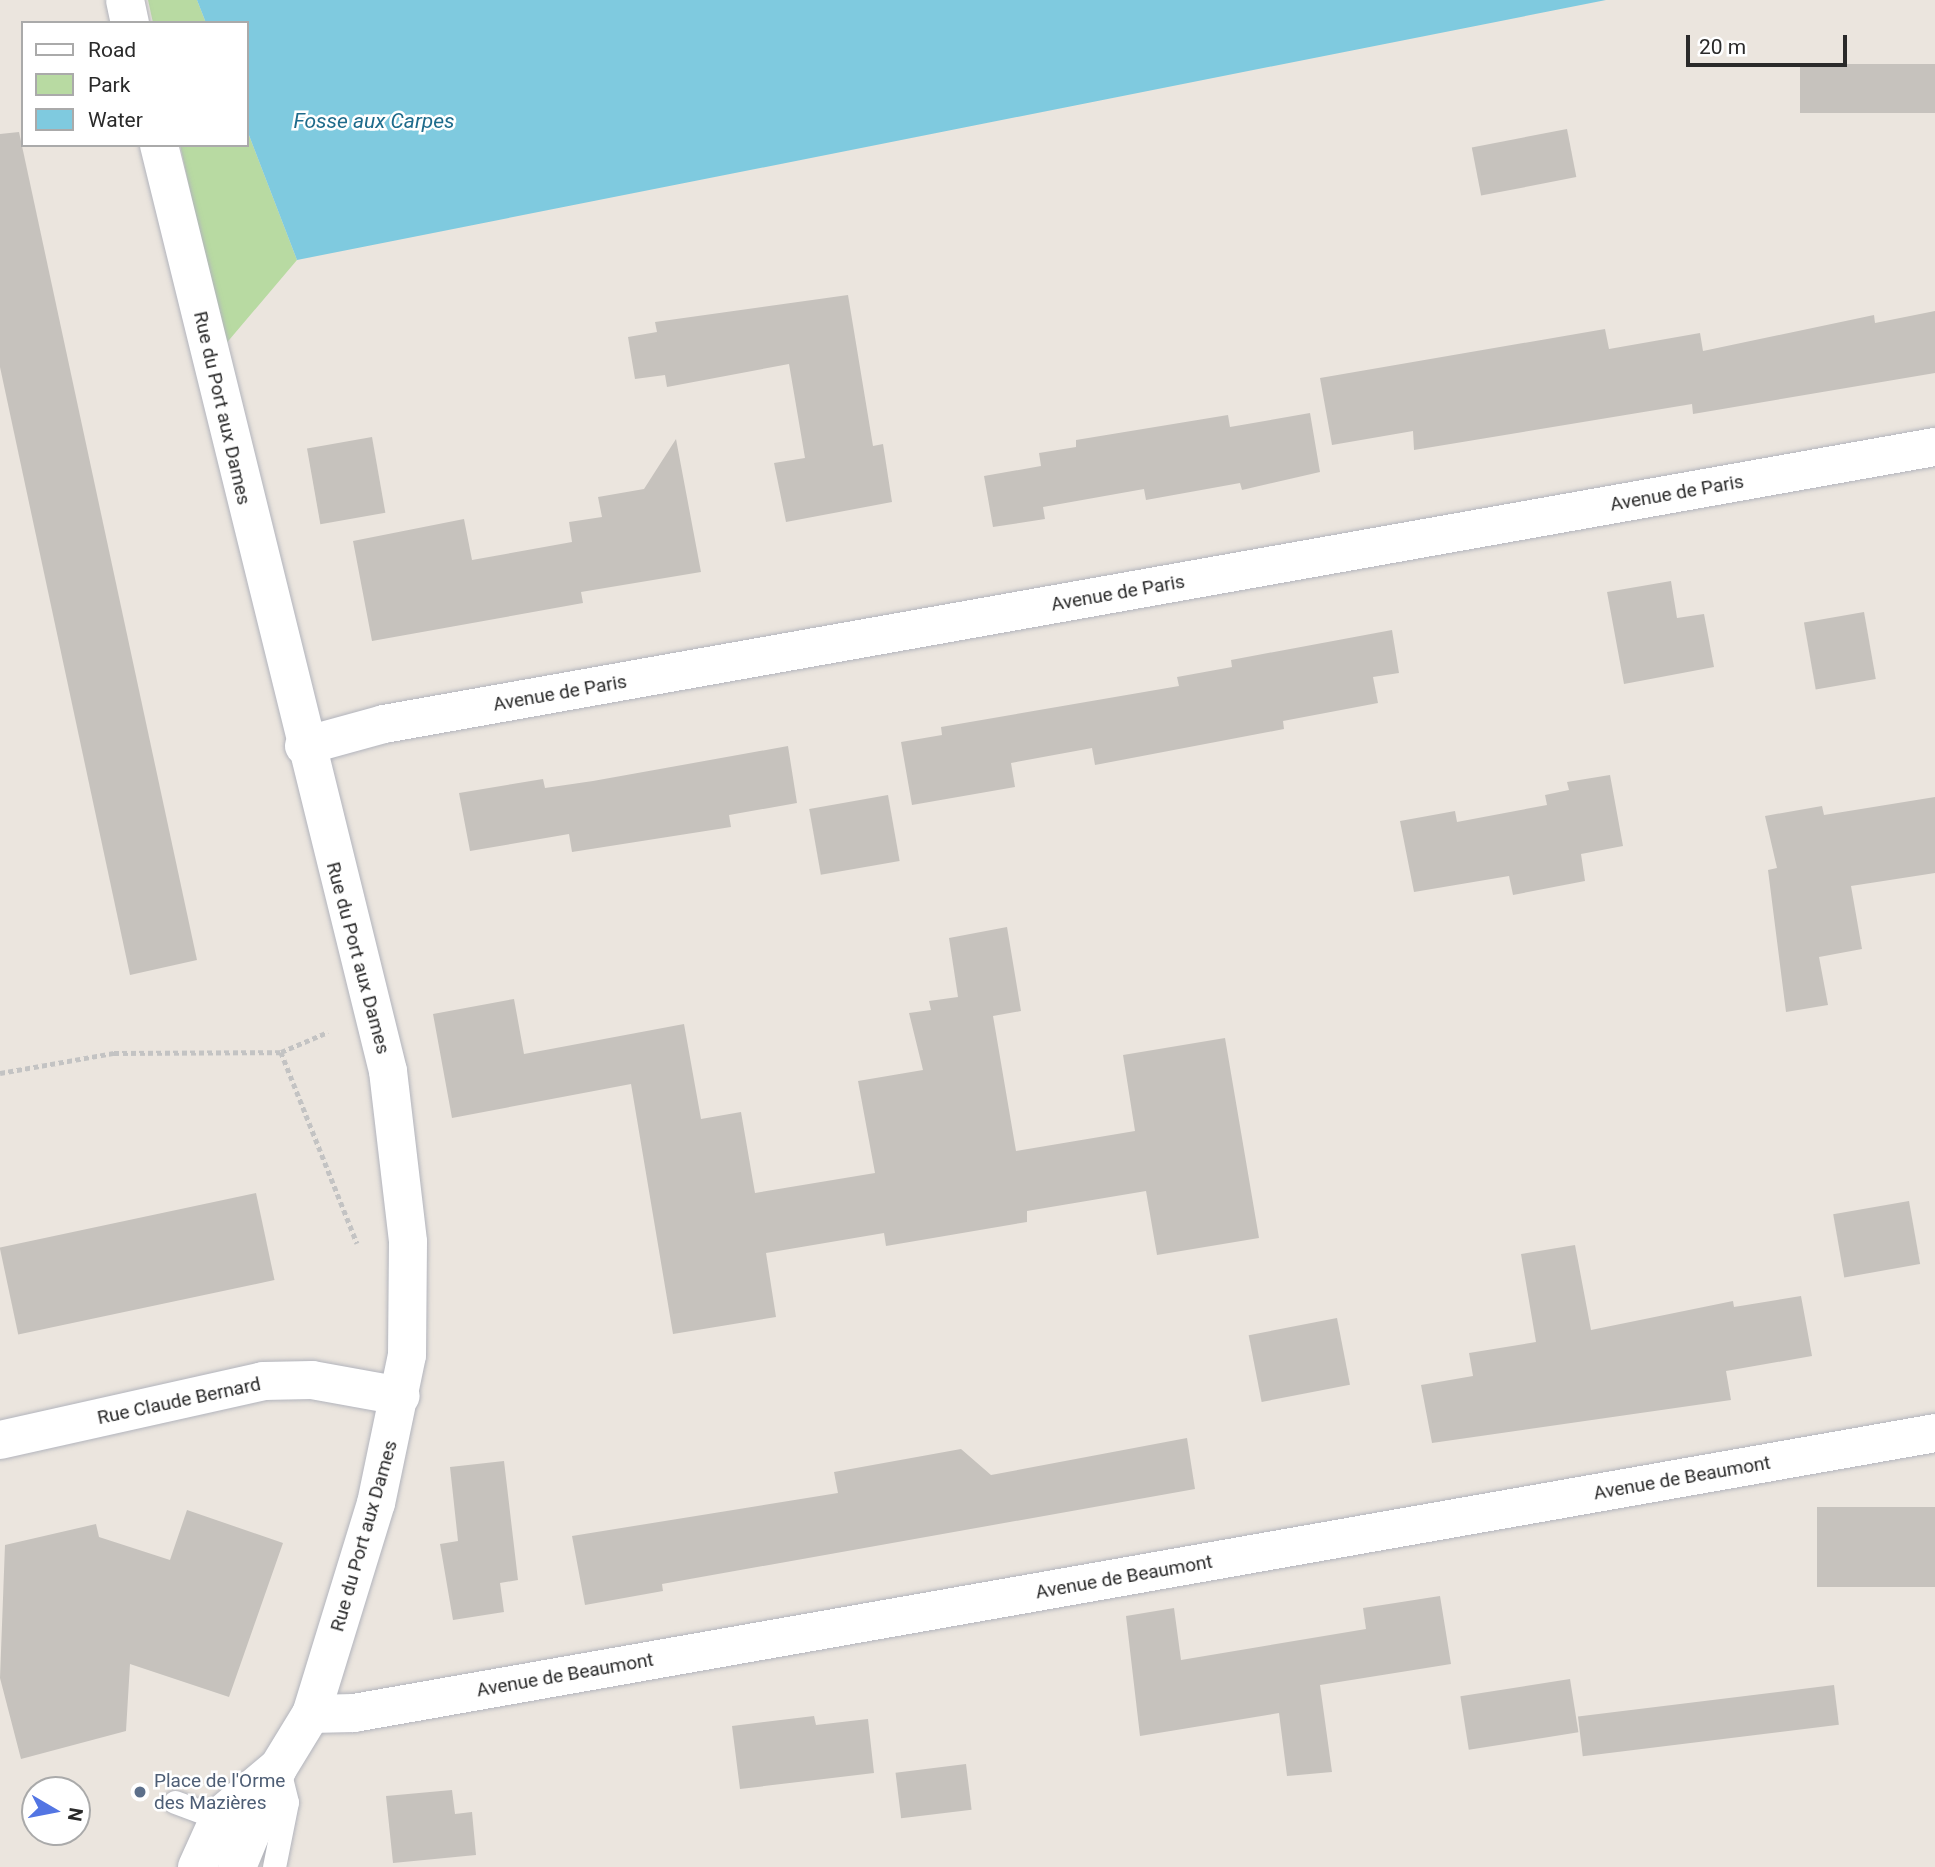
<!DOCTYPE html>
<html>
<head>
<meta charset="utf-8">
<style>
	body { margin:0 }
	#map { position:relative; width:1935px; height:1867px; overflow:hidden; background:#ebe5de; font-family:Roboto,sans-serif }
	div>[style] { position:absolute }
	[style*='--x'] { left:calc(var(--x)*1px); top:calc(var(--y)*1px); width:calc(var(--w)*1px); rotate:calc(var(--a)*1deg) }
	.green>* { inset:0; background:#b8daa2 }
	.water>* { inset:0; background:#7fcadf }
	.building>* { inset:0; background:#c6c2bd; transform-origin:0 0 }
	.path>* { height:4.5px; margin-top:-2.25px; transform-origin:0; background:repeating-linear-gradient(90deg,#c3c3c3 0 5px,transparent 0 8.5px) }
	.roads { filter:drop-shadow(0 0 2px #b2b4bc) drop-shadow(0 0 2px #b2b4bc) }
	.service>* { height:23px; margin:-11.5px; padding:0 11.5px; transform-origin:11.5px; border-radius:11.5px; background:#fff }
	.minor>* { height:38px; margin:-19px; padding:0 19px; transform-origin:19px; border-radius:19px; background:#fff }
	.dots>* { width:19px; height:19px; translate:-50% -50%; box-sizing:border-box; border:4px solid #fff; border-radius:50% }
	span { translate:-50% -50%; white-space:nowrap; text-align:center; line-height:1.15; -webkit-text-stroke:5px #fff; paint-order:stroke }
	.street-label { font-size:19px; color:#2a2a2a }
	.service-label { font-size:19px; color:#4e5e75 }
	.left { translate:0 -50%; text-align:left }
	.water-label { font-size:21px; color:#1e6b8b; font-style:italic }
	.legend { position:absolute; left:21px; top:21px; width:228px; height:126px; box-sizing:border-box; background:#fff; border:2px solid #aaa; margin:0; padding:9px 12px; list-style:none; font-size:21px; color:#2a2a2a }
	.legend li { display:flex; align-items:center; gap:14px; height:35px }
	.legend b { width:35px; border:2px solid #aaa }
	.north { position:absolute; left:21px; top:1776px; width:70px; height:70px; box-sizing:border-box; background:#fff; border:2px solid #aaa; border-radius:50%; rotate:100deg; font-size:19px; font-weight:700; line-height:28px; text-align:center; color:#2a2a2a }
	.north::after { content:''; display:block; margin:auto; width:24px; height:32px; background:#5375e3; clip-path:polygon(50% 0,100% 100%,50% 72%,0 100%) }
	.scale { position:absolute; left:1686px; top:35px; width:161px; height:32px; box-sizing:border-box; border:4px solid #2a2a2a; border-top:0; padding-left:9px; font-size:21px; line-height:24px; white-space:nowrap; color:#2a2a2a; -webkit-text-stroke:5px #fff; paint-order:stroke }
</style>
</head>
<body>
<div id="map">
	<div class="green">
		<i style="clip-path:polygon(148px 0,197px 0,206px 23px,153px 23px)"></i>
		<i style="clip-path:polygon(247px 130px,297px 260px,224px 346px,180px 145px,247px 145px)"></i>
	</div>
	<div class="water">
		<i style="clip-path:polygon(197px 0,1606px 0,297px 260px,247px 130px,247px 23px,206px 23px)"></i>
	</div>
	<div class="building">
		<i style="left:1935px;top:64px;width:49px;height:135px;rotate:90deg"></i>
		<i style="left:1567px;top:129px;width:49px;height:97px;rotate:79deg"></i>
		<i style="clip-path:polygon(19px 132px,197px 960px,130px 975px,0 367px,0 134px)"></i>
		<i style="clip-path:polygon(848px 295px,873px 446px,883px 444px,892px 502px,786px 522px,774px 463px,805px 458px,789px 364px,667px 387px,665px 375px,635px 379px,628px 337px,657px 332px,655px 322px)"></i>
		<i style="clip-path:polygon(1935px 311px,1935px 373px,1693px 414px,1692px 404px,1414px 450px,1413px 431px,1332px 445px,1320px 378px,1605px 329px,1609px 349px,1700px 333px,1703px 351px,1874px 315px,1875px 323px)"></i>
		<i style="clip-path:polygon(1310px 413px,1320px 472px,1242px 490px,1240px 483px,1146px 500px,1144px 489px,1043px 507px,1045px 519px,993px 527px,984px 476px,1041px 466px,1039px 453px,1076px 447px,1076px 440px,1228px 415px,1230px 427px)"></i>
		<i style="left:372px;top:437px;width:77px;height:66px;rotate:80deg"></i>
		<i style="clip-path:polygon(676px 439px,701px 572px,581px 592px,583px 603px,372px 641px,353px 541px,464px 519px,472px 560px,572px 542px,569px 522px,602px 517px,598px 497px,644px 489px)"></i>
		<i style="clip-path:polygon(1671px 581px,1677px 618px,1704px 614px,1714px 667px,1624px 684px,1607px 592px)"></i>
		<i style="left:1864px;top:612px;width:68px;height:61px;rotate:80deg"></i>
		<i style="clip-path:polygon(1392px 630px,1399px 673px,1373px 677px,1378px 703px,1283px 721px,1284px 729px,1095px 765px,1092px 748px,1011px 763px,1015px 787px,912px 805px,901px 742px,942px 735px,941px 727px,1179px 686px,1177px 677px,1232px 667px,1231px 660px)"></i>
		<i style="clip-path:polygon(788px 746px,797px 803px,729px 815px,731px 827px,572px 852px,569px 834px,470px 851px,459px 793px,543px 779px,545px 788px,593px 781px)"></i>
		<i style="clip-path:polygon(1610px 775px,1623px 846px,1581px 854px,1585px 881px,1513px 895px,1509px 876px,1414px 892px,1400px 821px,1455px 811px,1457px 822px,1547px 805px,1545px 795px,1569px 790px,1567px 782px)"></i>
		<i style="left:888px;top:795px;width:67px;height:80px;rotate:80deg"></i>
		<i style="clip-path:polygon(1935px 797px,1935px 873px,1851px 886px,1862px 949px,1819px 957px,1828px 1005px,1786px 1012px,1768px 870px,1777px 868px,1765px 816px,1822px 806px,1824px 815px)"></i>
		<i style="clip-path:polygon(1007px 927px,1021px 1011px,993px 1016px,1016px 1151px,1135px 1131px,1123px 1055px,1225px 1038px,1259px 1238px,1157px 1255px,1146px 1191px,1027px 1211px,1027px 1222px,886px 1246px,884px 1233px,766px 1253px,776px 1317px,673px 1334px,631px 1084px,452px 1118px,433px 1014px,514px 999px,524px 1054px,684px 1024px,701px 1119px,741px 1112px,755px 1193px,875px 1173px,858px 1081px,923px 1070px,909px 1013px,931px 1010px,929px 1001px,958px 997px,949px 938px)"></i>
		<i style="left:256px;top:1193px;width:89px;height:262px;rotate:78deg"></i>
		<i style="left:1909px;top:1201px;width:64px;height:77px;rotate:80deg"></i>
		<i style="clip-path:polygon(1575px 1245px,1591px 1330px,1733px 1301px,1734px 1307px,1801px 1296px,1812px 1356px,1726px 1371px,1731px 1400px,1432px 1443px,1421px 1385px,1473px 1376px,1469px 1353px,1536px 1342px,1521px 1254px)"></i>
		<i style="left:1337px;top:1318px;width:68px;height:90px;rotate:79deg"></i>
		<i style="clip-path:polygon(1187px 1438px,1195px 1489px,662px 1584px,663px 1591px,585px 1605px,572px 1536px,838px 1493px,834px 1472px,961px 1449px,991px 1475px)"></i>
		<i style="clip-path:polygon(504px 1461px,518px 1580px,500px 1583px,504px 1612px,453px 1620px,440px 1544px,458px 1541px,450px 1467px)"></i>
		<i style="left:1935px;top:1507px;width:80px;height:118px;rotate:90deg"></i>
		<i style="clip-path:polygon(187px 1510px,283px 1543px,229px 1697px,130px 1664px,126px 1731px,21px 1759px,0 1678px,5px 1545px,96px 1524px,99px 1537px,170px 1560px)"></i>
		<i style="clip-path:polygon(1440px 1596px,1451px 1664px,1320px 1685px,1332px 1772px,1287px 1776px,1279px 1713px,1140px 1736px,1126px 1616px,1174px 1608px,1181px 1660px,1366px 1629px,1363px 1608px)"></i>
		<i style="left:1570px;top:1679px;width:54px;height:111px;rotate:81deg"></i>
		<i style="left:1834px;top:1685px;width:40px;height:258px;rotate:83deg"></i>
		<i style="clip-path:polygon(814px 1716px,816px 1725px,868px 1719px,874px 1773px,740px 1789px,732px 1726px)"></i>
		<i style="left:966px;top:1764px;width:46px;height:71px;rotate:83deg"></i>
		<i style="clip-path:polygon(452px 1790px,455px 1814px,472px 1812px,476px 1855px,393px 1863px,386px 1796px)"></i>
	</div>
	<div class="path">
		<i style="--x:281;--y:1052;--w:206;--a:68.3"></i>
		<i style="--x:0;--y:1073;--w:116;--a:-10"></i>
		<i style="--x:114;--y:1053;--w:167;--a:-0.3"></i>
		<i style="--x:281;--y:1052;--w:51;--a:-23.1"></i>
	</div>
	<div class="roads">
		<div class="service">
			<i style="--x:175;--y:1802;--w:58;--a:20.3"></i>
			<i style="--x:274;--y:1867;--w:66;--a:-78.7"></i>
			<i style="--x:287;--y:1802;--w:32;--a:-104"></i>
		</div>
		<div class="minor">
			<i style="--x:125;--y:0;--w:24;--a:78"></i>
			<i style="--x:159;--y:145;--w:954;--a:76.11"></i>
			<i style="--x:388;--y:1071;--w:172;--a:83.3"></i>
			<i style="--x:408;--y:1242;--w:113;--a:90.5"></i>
			<i style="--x:407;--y:1355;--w:151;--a:101.8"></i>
			<i style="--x:376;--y:1503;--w:221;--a:107.1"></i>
			<i style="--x:311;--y:1714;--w:63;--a:121.4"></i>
			<i style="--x:278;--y:1768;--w:107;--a:112.5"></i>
			<i style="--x:304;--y:746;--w:83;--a:-15.4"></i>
			<i style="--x:384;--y:724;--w:1576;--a:-10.13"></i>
			<i style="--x:0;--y:1440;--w:270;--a:-12.6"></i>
			<i style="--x:263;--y:1381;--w:49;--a:-1.2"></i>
			<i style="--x:312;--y:1380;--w:90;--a:10.2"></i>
			<i style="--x:311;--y:1714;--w:43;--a:-1.3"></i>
			<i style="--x:354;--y:1713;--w:1606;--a:-10.04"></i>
			<i style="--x:197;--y:1867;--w:56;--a:-65.7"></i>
			<i style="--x:220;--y:1816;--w:73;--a:-40"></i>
		</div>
	</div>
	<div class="dots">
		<i style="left:140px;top:1792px;background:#5c6f8a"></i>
	</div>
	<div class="street-label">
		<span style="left:222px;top:408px;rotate:77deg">Rue du Port aux Dames</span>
		<span style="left:1677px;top:493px;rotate:-10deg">Avenue de Paris</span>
		<span style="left:1118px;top:593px;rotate:-10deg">Avenue de Paris</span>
		<span style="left:560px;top:693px;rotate:-10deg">Avenue de Paris</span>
		<span style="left:358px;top:958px;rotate:75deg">Rue du Port aux Dames</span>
		<span style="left:179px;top:1401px;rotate:-12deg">Rue Claude Bernard</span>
		<span style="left:1682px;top:1478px;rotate:-10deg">Avenue de Beaumont</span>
		<span style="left:364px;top:1536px;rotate:-74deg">Rue du Port aux Dames</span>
		<span style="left:1124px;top:1577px;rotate:-10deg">Avenue de Beaumont</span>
		<span style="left:565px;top:1675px;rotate:-10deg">Avenue de Beaumont</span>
	</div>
	<div class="service-label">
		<span class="left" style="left:154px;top:1792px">Place de l'Orme<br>des Mazières</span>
	</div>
	<div class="water-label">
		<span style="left:374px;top:121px">Fosse aux Carpes</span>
	</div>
	<ul class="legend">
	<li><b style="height:9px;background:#fff"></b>Road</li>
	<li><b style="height:19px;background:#b8daa2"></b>Park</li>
	<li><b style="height:19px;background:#7fcadf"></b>Water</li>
	</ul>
	<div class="north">N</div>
	<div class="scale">20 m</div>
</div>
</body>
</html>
